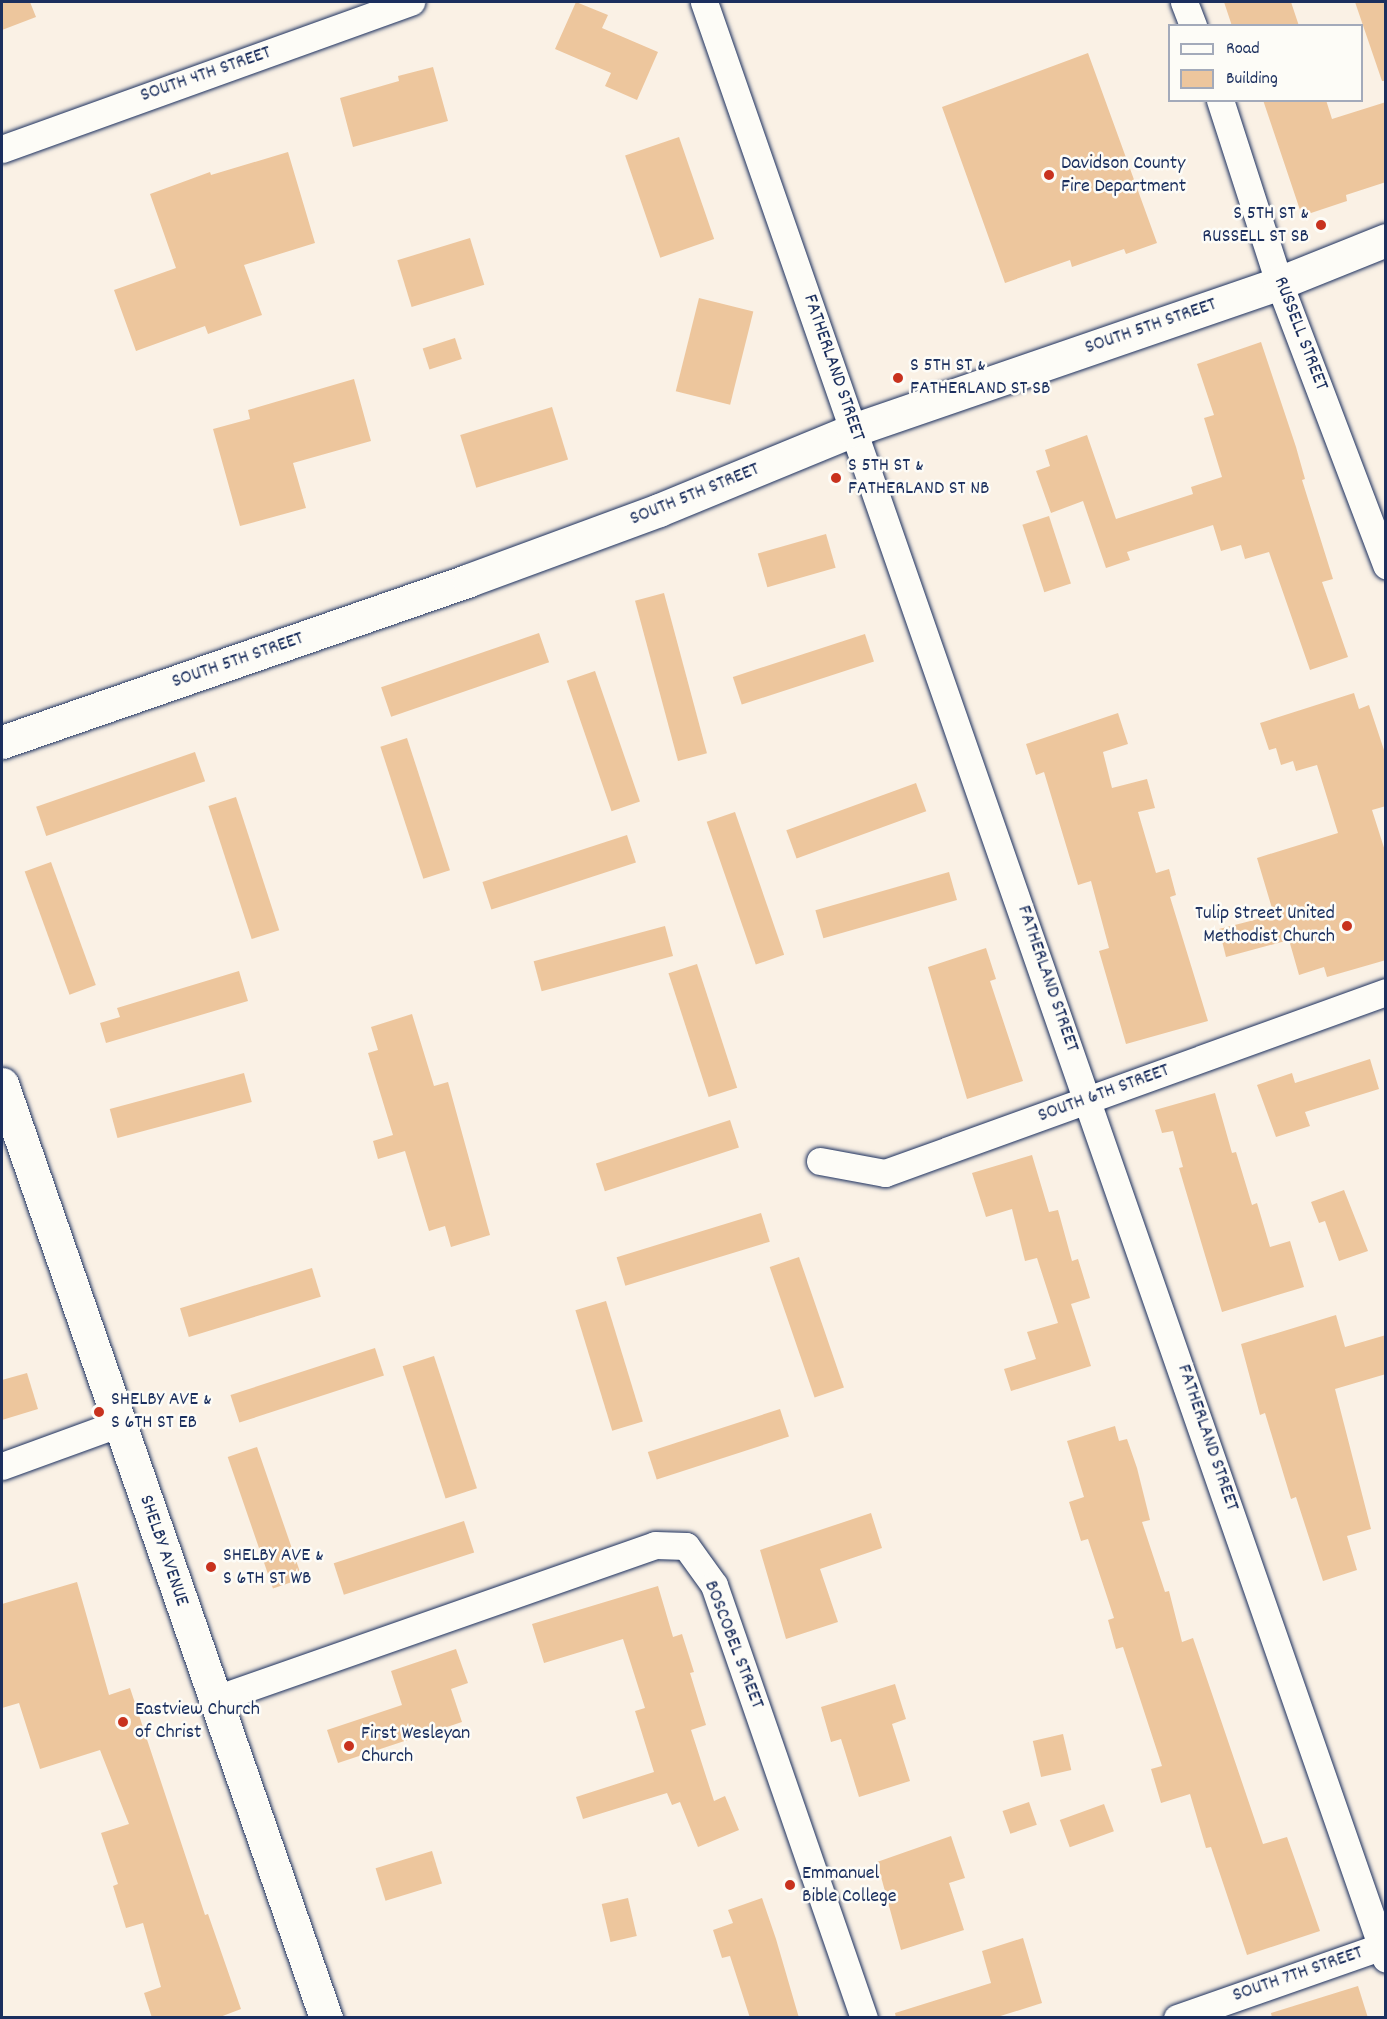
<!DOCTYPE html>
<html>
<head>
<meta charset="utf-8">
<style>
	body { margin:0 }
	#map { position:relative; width:1387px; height:2019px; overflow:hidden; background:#faf1e5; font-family:Dekko,sans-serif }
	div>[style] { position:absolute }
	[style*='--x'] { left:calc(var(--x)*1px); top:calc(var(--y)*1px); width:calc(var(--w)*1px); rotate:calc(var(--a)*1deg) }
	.building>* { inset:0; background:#edc69d; transform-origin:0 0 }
	.roads { filter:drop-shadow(0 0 2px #1b2f5e) drop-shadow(0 0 2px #1b2f5e) }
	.minor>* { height:27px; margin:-13.5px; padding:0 13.5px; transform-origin:13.5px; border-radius:13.5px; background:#fdfcf7 }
	.tertiary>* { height:33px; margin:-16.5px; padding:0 16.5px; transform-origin:16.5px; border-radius:16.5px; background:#fdfcf7 }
	.secondary>* { height:33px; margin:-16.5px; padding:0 16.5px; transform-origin:16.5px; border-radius:16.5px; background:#fdfcf7 }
	.dots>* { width:16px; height:16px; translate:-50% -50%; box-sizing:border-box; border:3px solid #fdfcf7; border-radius:50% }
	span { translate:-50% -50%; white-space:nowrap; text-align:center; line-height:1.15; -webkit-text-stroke:5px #fdfcf7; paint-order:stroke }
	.street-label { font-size:20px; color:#1b2f5e }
	.poi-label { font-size:20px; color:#1b2f5e }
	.left { translate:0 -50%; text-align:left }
	.right { translate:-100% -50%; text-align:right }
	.frame { position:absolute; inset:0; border:3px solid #1b2f5e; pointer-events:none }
	.legend { position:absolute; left:1168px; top:24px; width:195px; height:78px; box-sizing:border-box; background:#fdfcf7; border:2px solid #a3aaba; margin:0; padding:8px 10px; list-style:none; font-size:18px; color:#1b2f5e }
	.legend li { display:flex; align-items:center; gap:12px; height:30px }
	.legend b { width:30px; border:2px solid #a3aaba }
</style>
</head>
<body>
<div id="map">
	<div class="building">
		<i style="clip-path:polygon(2px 2px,30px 2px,36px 17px,2px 30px)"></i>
		<i style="clip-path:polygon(576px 2px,608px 15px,602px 28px,658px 52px,637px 100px,605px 86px,611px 73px,555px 49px)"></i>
		<i style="clip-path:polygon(1224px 2px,1291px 2px,1299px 26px,1232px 26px)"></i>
		<i style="clip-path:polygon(1355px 2px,1386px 2px,1386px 81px,1382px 81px)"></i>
		<i style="clip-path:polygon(1088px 53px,1157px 243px,1126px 254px,1124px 249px,1072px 267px,1070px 260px,1005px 283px,942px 107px)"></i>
		<i style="clip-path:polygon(433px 67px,448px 121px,353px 147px,340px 98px,399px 81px,398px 76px)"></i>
		<i style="clip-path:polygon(1263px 100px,1326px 100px,1332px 119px,1386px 102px,1386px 182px,1346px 195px,1347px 201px,1302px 216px)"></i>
		<i style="left:679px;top:137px;width:108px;height:57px;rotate:71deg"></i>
		<i style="clip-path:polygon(288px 152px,315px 243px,244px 265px,262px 315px,208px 334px,205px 326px,136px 351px,114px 290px,176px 268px,150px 194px,210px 172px,211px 175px)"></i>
		<i style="left:470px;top:238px;width:49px;height:76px;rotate:73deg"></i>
		<i style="left:699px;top:298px;width:56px;height:96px;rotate:14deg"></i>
		<i style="left:455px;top:338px;width:22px;height:34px;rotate:72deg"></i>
		<i style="clip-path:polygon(1261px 342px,1296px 447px,1305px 479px,1302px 480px,1333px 579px,1322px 582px,1348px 657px,1310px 670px,1269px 552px,1245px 559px,1241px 545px,1221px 551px,1213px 525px,1127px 552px,1130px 560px,1106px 568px,1083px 501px,1051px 513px,1036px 471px,1050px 466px,1045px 450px,1087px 435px,1116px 519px,1193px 494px,1191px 487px,1222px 477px,1204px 418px,1214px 415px,1197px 364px)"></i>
		<i style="clip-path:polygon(354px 379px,371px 441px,293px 463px,306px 508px,240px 526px,213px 429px,250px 419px,248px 410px)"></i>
		<i style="left:552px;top:407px;width:55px;height:96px;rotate:73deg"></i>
		<i style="left:1049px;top:516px;width:71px;height:28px;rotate:72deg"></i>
		<i style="left:826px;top:534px;width:35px;height:71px;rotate:74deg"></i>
		<i style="left:664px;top:593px;width:166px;height:30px;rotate:75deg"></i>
		<i style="left:539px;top:633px;width:31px;height:167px;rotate:71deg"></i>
		<i style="left:865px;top:634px;width:29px;height:139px;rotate:72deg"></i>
		<i style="left:595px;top:671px;width:138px;height:30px;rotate:71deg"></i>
		<i style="clip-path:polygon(1354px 693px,1359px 709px,1369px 705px,1386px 756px,1386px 806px,1372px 810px,1386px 854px,1386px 960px,1327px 977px,1324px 967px,1299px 975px,1289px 940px,1226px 957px,1219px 929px,1274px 915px,1257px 858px,1338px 833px,1317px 765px,1296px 771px,1293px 761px,1281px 765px,1276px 748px,1269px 750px,1260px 723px)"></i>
		<i style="clip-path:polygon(1118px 713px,1128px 744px,1103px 752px,1112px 788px,1147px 779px,1155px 808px,1138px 812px,1156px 873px,1169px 869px,1176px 895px,1170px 897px,1208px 1021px,1126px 1044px,1099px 951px,1109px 948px,1091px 881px,1078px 885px,1044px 772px,1036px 775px,1026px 744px)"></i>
		<i style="left:407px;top:738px;width:139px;height:28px;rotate:72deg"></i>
		<i style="left:195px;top:752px;width:31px;height:168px;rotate:71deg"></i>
		<i style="left:916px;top:783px;width:30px;height:138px;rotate:70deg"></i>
		<i style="left:236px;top:797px;width:140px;height:29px;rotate:72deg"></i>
		<i style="left:735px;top:812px;width:151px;height:30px;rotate:71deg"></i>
		<i style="left:627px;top:835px;width:29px;height:152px;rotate:72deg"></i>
		<i style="left:51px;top:862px;width:131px;height:28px;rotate:70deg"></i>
		<i style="left:949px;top:872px;width:29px;height:139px;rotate:74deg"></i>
		<i style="left:665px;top:926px;width:31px;height:136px;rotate:75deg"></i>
		<i style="clip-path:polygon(986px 948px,996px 979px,990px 981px,1023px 1081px,967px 1099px,928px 967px)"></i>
		<i style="left:697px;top:964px;width:130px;height:30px;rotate:72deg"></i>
		<i style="clip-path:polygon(239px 971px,248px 1001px,106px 1043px,100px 1023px,120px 1017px,117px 1008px)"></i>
		<i style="clip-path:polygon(412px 1014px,434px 1086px,448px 1082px,490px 1235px,451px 1247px,445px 1226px,429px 1231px,405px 1151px,378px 1159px,373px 1141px,393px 1135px,368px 1053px,378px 1050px,371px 1027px)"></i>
		<i style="clip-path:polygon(1370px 1059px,1379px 1089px,1305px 1112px,1310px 1126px,1276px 1137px,1257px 1085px,1292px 1073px,1295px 1083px)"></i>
		<i style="left:244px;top:1073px;width:30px;height:139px;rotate:75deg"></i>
		<i style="clip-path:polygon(1215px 1093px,1232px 1153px,1236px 1152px,1252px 1205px,1257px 1203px,1270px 1247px,1290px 1241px,1304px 1287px,1222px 1312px,1179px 1168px,1183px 1167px,1173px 1131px,1162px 1133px,1155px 1110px)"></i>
		<i style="left:730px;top:1120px;width:29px;height:141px;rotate:72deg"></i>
		<i style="clip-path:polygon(1032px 1155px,1049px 1212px,1058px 1210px,1072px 1261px,1078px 1259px,1090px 1298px,1071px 1304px,1091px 1366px,1011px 1391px,1004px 1369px,1036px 1359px,1027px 1332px,1058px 1323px,1037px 1258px,1025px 1261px,1012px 1209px,986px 1217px,972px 1173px)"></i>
		<i style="clip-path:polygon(1344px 1190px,1368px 1251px,1339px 1261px,1325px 1221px,1319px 1223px,1311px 1202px)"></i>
		<i style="left:761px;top:1213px;width:30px;height:151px;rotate:73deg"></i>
		<i style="left:799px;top:1257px;width:138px;height:31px;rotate:71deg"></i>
		<i style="left:312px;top:1268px;width:30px;height:138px;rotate:73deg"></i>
		<i style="left:606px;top:1301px;width:126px;height:32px;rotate:73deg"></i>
		<i style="clip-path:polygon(1336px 1315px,1345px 1347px,1386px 1335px,1386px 1374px,1335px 1389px,1371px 1529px,1347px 1536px,1357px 1570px,1323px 1581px,1296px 1497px,1291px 1499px,1265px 1413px,1260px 1415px,1241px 1344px)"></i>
		<i style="left:375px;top:1348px;width:29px;height:152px;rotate:72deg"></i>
		<i style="left:434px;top:1356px;width:139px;height:33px;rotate:72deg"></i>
		<i style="clip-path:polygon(27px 1373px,38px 1409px,2px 1420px,2px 1380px)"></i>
		<i style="left:780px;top:1409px;width:29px;height:139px;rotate:72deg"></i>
		<i style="clip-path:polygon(1115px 1426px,1119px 1441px,1127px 1439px,1137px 1468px,1150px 1520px,1142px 1522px,1165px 1592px,1169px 1591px,1182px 1642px,1193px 1638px,1263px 1844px,1287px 1837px,1320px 1931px,1247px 1955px,1211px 1847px,1206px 1848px,1190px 1794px,1161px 1803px,1151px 1769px,1162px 1766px,1123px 1647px,1116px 1649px,1108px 1620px,1114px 1618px,1088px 1539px,1081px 1541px,1069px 1502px,1084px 1497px,1067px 1441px)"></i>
		<i style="left:257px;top:1447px;width:139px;height:31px;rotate:71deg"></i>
		<i style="clip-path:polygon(871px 1513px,882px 1548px,820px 1569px,838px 1622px,786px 1639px,760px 1550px)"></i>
		<i style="left:464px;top:1521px;width:33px;height:137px;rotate:72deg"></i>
		<i style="clip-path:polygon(77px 1582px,109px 1695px,130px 1688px,205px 1915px,208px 1914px,241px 2009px,220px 2017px,152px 2018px,144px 1993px,161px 1987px,143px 1923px,126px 1928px,113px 1886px,118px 1884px,101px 1833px,129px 1824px,100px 1750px,40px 1769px,19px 1703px,2px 1708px,2px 1604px)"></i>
		<i style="clip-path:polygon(658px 1586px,673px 1637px,682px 1634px,694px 1672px,690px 1673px,706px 1725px,691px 1730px,714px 1801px,725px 1796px,739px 1830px,698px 1847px,680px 1802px,672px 1805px,667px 1793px,583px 1819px,576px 1797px,654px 1772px,635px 1711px,645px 1708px,623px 1639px,544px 1663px,532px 1624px)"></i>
		<i style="clip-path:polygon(456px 1649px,468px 1683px,451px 1689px,462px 1722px,338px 1763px,327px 1730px,402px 1705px,391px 1671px)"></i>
		<i style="clip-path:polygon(895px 1684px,906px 1719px,892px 1724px,910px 1781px,859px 1797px,841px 1739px,831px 1742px,821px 1707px)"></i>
		<i style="left:1063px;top:1734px;width:37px;height:31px;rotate:77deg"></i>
		<i style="left:1029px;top:1802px;width:24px;height:28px;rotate:71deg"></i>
		<i style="left:1104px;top:1804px;width:29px;height:47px;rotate:70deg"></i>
		<i style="clip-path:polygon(951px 1836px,965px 1878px,949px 1883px,964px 1930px,901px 1950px,877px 1862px)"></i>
		<i style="left:432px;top:1851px;width:34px;height:59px;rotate:73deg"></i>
		<i style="left:628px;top:1898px;width:39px;height:27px;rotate:77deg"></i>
		<i style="clip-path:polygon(762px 1898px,776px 1939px,799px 2018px,750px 2018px,730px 1956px,722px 1958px,713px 1930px,733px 1923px,728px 1910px)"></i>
		<i style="clip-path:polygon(1023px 1938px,1042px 2003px,994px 2018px,896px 2018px,895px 2013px,991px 1983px,982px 1951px)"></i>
		<i style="clip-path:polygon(1358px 1986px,1368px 2018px,1272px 2018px,1271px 2013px)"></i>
	</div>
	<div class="roads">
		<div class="minor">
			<i style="--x:704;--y:2;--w:2072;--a:70.79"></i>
			<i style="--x:1184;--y:2;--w:26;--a:69"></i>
			<i style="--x:1220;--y:100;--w:192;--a:72.1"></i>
			<i style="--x:1279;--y:283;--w:302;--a:69.2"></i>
			<i style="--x:2;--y:149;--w:435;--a:-19.8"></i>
			<i style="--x:820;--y:1161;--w:66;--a:10.5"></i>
			<i style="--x:885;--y:1173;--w:533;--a:-19.86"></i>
			<i style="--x:2;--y:1466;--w:126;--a:-20"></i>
			<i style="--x:213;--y:1700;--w:468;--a:-19.3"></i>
			<i style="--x:655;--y:1545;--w:31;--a:2"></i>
			<i style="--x:686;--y:1546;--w:48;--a:54.3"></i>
			<i style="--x:714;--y:1585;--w:458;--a:70.9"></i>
			<i style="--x:1177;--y:2018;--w:221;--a:-19.3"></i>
		</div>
		<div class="tertiary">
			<i style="--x:2;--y:1084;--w:989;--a:70.87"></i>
		</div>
		<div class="secondary">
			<i style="--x:2;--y:742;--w:494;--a:-19.1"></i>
			<i style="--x:469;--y:580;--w:202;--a:-20.2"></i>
			<i style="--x:659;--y:510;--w:210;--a:-22.4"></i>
			<i style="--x:853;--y:430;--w:451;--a:-19"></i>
			<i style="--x:1279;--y:283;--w:115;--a:-21.9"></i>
		</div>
	</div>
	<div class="dots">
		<i style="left:1049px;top:175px;background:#c8321e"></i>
		<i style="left:1321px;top:225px;background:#c8321e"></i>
		<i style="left:898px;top:378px;background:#c8321e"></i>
		<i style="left:836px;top:478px;background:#c8321e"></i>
		<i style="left:1347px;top:926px;background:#c8321e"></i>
		<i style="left:99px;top:1412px;background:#c8321e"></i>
		<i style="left:211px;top:1567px;background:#c8321e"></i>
		<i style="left:123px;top:1722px;background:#c8321e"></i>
		<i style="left:349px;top:1746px;background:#c8321e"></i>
		<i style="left:790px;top:1885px;background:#c8321e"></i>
	</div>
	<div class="street-label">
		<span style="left:206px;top:75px;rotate:-19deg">SOUTH 4TH STREET</span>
		<span style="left:1151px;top:327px;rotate:-19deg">SOUTH 5TH STREET</span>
		<span style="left:1300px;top:334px;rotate:69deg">RUSSELL STREET</span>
		<span style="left:833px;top:368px;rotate:71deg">FATHERLAND STREET</span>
		<span style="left:695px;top:495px;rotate:-22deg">SOUTH 5TH STREET</span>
		<span style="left:238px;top:661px;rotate:-19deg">SOUTH 5TH STREET</span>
		<span style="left:1047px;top:979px;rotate:71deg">FATHERLAND STREET</span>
		<span style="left:1104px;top:1094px;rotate:-20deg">SOUTH 6TH STREET</span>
		<span style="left:1207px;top:1438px;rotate:71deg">FATHERLAND STREET</span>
		<span style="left:163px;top:1551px;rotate:71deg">SHELBY AVENUE</span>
		<span style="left:733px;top:1645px;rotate:69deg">BOSCOBEL STREET</span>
		<span style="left:1298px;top:1975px;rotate:-19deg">SOUTH 7TH STREET</span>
	</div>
	<div class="poi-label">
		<span class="left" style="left:1061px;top:176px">Davidson County<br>Fire Department</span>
		<span class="right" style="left:1309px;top:226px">S 5TH ST &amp;<br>RUSSELL ST SB</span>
		<span class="left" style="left:910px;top:378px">S 5TH ST &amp;<br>FATHERLAND ST SB</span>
		<span class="left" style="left:848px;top:478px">S 5TH ST &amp;<br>FATHERLAND ST NB</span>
		<span class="right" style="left:1335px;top:926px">Tulip Street United<br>Methodist Church</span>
		<span class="left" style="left:111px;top:1412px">SHELBY AVE &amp;<br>S 6TH ST EB</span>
		<span class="left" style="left:223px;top:1568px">SHELBY AVE &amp;<br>S 6TH ST WB</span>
		<span class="left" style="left:135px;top:1722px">Eastview Church<br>of Christ</span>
		<span class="left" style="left:361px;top:1746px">First Wesleyan<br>Church</span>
		<span class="left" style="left:802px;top:1886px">Emmanuel<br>Bible College</span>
	</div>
	<div class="frame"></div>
	<ul class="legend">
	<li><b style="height:8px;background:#fdfcf7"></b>Road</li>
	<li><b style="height:16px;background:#edc69d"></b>Building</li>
	</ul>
</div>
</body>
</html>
